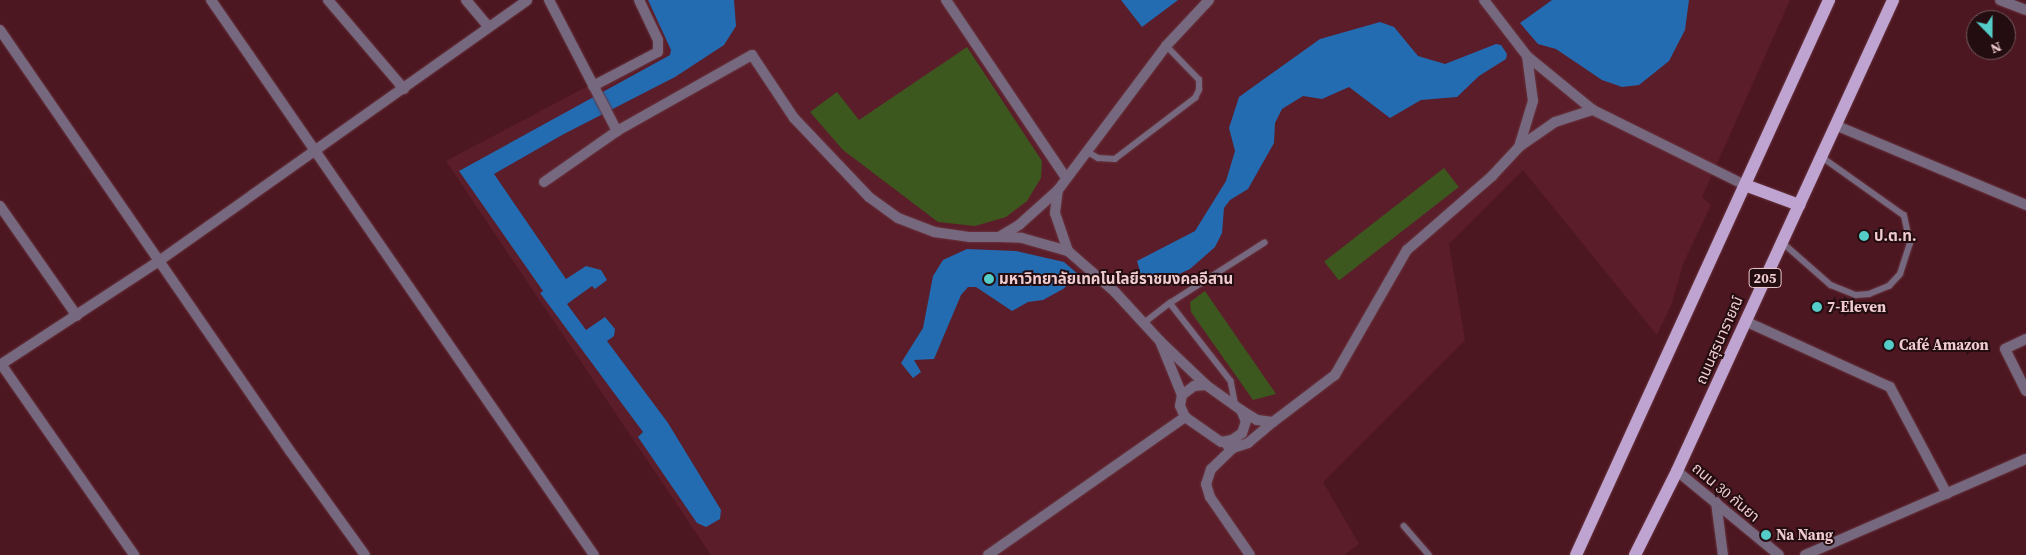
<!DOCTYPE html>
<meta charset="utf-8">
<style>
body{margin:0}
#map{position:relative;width:2026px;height:555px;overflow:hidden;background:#4d1722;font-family:"Source Serif 4","Noto Sans Thai",serif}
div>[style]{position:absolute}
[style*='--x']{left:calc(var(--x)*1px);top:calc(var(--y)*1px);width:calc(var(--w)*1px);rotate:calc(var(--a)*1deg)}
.built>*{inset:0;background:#5c1d2a}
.green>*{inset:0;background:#3c581f;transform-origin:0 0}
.water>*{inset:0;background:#236cb2}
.roads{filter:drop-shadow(0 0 1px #67343e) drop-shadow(0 0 1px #67343e)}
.service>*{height:5.5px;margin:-2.75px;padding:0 2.75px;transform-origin:2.75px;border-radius:2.75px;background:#76697f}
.minor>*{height:10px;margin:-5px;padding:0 5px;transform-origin:5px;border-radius:5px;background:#76697f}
.primary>*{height:12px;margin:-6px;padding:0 6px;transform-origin:6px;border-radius:6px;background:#bfa4d1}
.dots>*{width:14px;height:14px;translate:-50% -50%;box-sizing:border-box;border:2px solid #240d10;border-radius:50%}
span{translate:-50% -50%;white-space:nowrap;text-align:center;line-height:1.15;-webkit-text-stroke:4px #240d10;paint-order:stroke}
.shield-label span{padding:1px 4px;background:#240d10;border:1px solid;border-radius:4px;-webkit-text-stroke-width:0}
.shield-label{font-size:14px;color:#efcbcf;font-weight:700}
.poi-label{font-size:15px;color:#efcbcf;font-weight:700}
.left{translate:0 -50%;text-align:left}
.street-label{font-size:15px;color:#efcbcf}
.north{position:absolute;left:1966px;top:10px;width:50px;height:50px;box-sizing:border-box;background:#240d10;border:1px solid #75595c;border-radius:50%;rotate:158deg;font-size:14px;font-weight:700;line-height:20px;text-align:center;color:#efcbcf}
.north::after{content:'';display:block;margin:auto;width:18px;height:22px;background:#54cdc8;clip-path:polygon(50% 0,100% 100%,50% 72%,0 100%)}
</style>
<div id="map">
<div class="built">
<i style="clip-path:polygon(636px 0,1790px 0,1702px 197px,1711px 205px,1683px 264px,1672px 303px,1657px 335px,1523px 170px,1449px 244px,1465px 340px,1323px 482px,1359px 544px,1344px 555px,711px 555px,446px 161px,658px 49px)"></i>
</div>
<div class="green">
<i style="clip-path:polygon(967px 47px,1042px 161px,1041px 178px,1027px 201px,1006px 217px,975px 226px,938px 222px,843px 150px,810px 112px,837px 92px,859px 120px)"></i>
<i style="left:1444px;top:168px;width:24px;height:152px;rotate:52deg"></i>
<i style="clip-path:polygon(1205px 291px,1276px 394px,1253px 400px,1191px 312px,1190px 302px)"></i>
</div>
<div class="water">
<i style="clip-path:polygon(648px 0,734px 0,736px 26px,724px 45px,675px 77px,562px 135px,494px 174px,566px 279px,586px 266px,601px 270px,607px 280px,595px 289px,592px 286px,567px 304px,586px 330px,605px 317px,615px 329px,614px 336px,607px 341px,668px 423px,721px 510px,720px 519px,706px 527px,697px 523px,638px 437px,643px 432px,540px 293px,543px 291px,459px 171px,670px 55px,671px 50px)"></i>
<i style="clip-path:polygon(1121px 0,1178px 0,1142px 27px)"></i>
<i style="clip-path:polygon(1552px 0,1689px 0,1685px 30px,1669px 61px,1639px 85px,1622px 87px,1602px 80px,1556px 49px,1538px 44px,1520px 23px)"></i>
<i style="clip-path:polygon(1380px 22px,1394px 27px,1418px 56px,1445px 64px,1496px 44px,1501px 45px,1507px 54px,1506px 59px,1479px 76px,1457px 97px,1421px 100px,1390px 118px,1349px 87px,1322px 99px,1303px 96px,1282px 109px,1275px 123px,1274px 143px,1248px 189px,1230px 200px,1224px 208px,1222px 233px,1215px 247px,1190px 269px,1166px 280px,1150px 280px,1141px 275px,1137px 261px,1195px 231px,1226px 181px,1235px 151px,1229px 128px,1239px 97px,1320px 39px)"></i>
<i style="clip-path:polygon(967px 249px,1016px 251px,1064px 262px,1079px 275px,1063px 289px,1043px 300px,1028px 302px,1012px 311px,976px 287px,968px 287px,961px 295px,934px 359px,914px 360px,921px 372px,913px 378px,901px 363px,923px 328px,933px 276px,943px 260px)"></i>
</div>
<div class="roads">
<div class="service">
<i style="--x:1086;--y:151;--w:14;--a:30"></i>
<i style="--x:1098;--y:158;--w:17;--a:3"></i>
<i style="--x:1115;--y:159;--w:101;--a:-37.3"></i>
<i style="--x:1195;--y:98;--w:9;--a:-63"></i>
<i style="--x:1199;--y:90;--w:10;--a:-90"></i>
<i style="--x:1199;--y:80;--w:47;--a:-134.1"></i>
<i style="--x:1782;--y:242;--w:65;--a:41.3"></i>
<i style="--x:1831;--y:285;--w:27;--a:22"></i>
<i style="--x:1856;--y:295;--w:13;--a:-4"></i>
<i style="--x:1869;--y:294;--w:22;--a:-22"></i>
<i style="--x:1889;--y:286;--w:16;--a:-47"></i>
<i style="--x:1900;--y:274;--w:32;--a:-72"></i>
<i style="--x:1910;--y:244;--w:29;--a:-102"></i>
<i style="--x:1904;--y:216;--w:102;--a:-144.6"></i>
<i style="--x:1170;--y:303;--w:112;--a:-32.6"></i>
<i style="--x:1144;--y:323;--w:33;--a:-38"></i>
<i style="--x:1170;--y:303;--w:99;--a:52"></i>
<i style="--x:1231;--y:381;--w:26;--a:79"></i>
<i style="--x:1404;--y:526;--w:38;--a:49"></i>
</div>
<div class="minor">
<i style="--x:211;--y:0;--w:674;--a:55.39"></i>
<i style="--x:328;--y:0;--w:117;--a:49.5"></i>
<i style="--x:466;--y:0;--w:35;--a:50"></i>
<i style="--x:549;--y:0;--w:148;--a:62.6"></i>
<i style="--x:946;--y:0;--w:215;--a:56"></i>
<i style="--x:1484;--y:0;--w:71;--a:52.5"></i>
<i style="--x:1527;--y:56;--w:85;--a:39.3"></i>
<i style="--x:1593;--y:110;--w:169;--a:26.3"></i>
<i style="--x:2000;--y:0;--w:28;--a:21"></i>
<i style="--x:0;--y:30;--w:511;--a:55.44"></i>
<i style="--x:290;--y:451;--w:128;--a:54.2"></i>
<i style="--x:593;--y:86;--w:73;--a:-27.6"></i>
<i style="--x:658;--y:52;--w:12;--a:-90"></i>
<i style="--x:658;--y:40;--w:44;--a:-115.4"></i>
<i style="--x:1835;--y:125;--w:207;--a:22.7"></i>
<i style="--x:1519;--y:147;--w:48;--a:-73.1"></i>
<i style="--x:1533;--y:101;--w:45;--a:-97.6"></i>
<i style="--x:544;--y:182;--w:89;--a:-34.9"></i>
<i style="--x:617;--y:131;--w:155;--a:-29.4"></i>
<i style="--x:752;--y:55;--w:76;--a:56.3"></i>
<i style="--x:794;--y:118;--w:109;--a:46.5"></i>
<i style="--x:869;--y:197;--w:36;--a:36"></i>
<i style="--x:898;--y:218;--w:39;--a:21"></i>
<i style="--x:934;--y:232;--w:35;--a:8"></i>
<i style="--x:969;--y:237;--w:30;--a:0"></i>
<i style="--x:1058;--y:190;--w:180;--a:-53.1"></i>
<i style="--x:1166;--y:46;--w:63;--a:-46.9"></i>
<i style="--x:0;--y:206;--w:134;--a:55"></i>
<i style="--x:1068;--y:251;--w:40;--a:-108.9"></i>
<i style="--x:1055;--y:213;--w:23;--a:-83"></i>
<i style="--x:1058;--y:190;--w:52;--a:138.1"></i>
<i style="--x:1019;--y:225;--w:23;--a:149"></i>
<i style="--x:999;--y:237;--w:23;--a:2"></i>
<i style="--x:1022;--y:238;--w:48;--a:15.8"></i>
<i style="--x:1068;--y:251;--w:62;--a:41.1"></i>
<i style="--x:1115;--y:292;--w:67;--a:47.4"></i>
<i style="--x:1745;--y:321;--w:159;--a:24.5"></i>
<i style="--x:1890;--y:387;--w:121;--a:62"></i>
<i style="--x:2026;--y:339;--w:23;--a:155"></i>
<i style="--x:2005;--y:349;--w:47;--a:63.4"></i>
<i style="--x:1;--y:364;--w:233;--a:55.1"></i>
<i style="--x:0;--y:365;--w:190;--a:-33.2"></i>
<i style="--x:159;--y:261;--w:451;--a:-35.3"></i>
<i style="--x:1206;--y:385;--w:43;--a:35.5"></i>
<i style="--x:1241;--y:410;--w:12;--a:66"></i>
<i style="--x:1246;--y:421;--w:13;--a:108"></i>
<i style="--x:1242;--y:433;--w:12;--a:145"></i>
<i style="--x:1232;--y:440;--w:11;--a:170"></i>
<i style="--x:1221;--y:442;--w:44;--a:-145.2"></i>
<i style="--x:1185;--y:417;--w:12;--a:-114"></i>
<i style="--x:1180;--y:406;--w:11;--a:-80"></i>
<i style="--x:1182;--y:395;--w:15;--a:-37"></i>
<i style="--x:1194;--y:386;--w:12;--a:-5"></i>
<i style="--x:1182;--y:395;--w:58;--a:-112.2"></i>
<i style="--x:1160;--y:341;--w:64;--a:43.7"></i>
<i style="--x:1273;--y:422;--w:78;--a:-37.2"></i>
<i style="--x:1335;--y:375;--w:144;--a:-60.1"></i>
<i style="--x:1407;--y:250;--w:113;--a:-41"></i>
<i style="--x:1492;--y:176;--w:40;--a:-47"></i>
<i style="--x:1519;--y:147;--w:44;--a:-34.8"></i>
<i style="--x:1555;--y:122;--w:40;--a:-18"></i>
<i style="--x:1227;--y:445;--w:7;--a:27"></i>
<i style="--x:1233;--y:448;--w:16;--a:-18"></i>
<i style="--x:1248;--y:443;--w:33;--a:-40"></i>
<i style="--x:1273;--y:422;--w:16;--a:-173"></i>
<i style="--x:1257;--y:420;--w:19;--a:-148"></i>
<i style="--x:1233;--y:448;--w:30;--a:136"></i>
<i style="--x:1211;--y:469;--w:16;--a:108"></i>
<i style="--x:1206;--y:484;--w:14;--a:73"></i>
<i style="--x:1210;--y:497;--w:70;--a:55.4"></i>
<i style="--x:1677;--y:471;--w:132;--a:39.5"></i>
<i style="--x:1716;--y:502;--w:53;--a:82.5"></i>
<i style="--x:988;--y:555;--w:241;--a:-35"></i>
<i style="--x:1805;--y:555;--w:241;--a:-23.5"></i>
</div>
<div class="primary">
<i style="--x:1745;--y:185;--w:58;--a:20.3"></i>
<i style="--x:1576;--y:555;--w:610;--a:-65.49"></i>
<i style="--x:1635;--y:555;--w:94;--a:-63.4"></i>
<i style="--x:1677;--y:471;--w:518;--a:-65.36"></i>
</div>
</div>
<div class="dots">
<i style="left:1864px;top:236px;background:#54cdc8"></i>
<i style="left:989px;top:279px;background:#54cdc8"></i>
<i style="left:1817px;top:307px;background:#54cdc8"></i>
<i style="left:1889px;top:345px;background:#54cdc8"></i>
<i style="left:1766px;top:535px;background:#54cdc8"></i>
</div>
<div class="shield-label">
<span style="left:1765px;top:278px">205</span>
</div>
<div class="poi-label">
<span class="left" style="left:1874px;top:236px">ป.ต.ท.</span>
<span class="left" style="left:999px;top:279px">มหาวิทยาลัยเทคโนโลยีราชมงคลอีสาน</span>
<span class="left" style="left:1827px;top:307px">7-Eleven</span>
<span class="left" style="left:1899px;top:345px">Café Amazon</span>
<span class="left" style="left:1776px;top:535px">Na Nang</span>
</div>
<div class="street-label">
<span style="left:1719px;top:340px;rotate:-66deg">ถนนสุรนารายณ์</span>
<span style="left:1726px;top:492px;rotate:40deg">ถนน 30 กันยา</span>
</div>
<div class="north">N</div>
</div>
